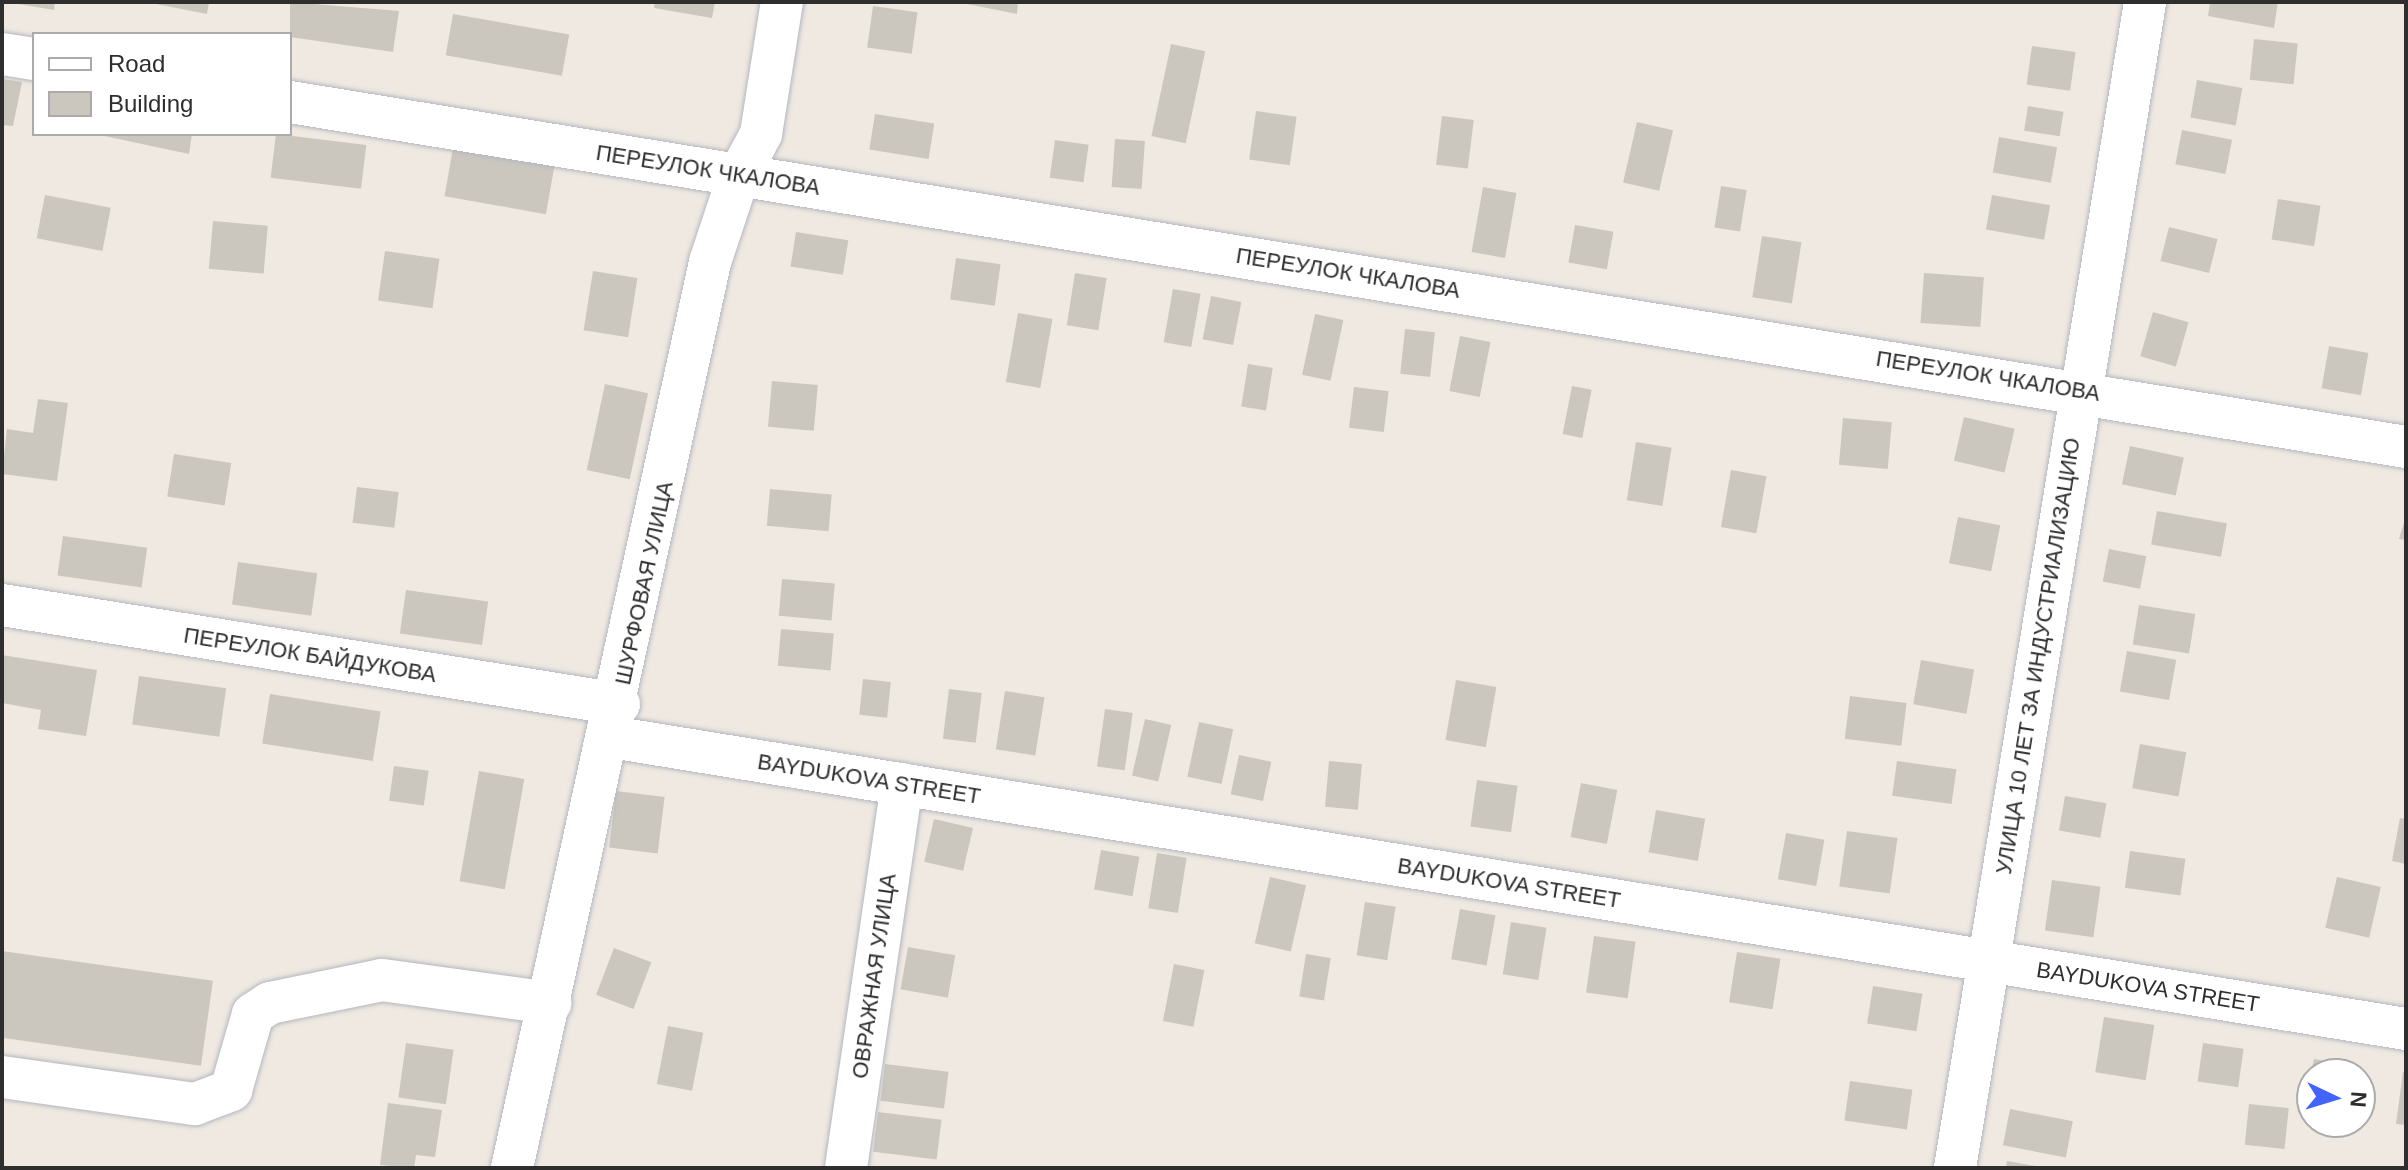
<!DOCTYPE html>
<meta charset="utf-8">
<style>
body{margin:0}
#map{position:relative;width:2408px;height:1170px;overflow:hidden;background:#efe9e1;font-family:Arial,sans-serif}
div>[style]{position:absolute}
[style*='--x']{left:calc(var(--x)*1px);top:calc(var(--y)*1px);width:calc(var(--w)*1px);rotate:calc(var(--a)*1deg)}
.building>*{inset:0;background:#cbc7bf;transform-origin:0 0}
.roads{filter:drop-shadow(0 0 2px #b4b7c1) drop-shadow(0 0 2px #b4b7c1)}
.minor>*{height:42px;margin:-21px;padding:0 21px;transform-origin:21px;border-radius:21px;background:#fff}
span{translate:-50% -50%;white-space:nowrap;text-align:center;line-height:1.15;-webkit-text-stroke:8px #fff;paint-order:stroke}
.street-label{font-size:22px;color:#2e2e2e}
.frame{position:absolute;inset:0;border:4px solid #2e2e2e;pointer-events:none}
.legend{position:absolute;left:32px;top:32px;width:260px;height:104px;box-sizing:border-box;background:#fff;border:2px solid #ababab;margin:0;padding:10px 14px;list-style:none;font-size:24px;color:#2e2e2e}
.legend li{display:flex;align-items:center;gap:16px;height:40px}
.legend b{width:40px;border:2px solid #ababab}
.north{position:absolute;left:2296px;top:1058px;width:80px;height:80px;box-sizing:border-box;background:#fff;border:2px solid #ababab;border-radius:50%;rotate:94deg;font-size:22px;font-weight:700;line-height:32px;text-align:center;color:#2e2e2e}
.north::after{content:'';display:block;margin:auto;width:28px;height:36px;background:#4264fb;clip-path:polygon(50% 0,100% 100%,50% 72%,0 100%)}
</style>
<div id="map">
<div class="building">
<i style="clip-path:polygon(7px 2px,55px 2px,54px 10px)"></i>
<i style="clip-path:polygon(146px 2px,209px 2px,207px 14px)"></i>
<i style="clip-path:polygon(290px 2px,399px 11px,393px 52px,290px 37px)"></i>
<i style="clip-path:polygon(655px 2px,715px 2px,712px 18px,654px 8px)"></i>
<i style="clip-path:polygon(957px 2px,1018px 2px,1017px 14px)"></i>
<i style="clip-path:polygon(2210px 2px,2278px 2px,2274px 28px,2208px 16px)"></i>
<i style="left:873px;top:6px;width:45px;height:42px;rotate:8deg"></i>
<i style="left:453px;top:14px;width:118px;height:42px;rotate:10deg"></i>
<i style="left:2254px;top:39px;width:44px;height:41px;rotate:6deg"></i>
<i style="left:1171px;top:44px;width:35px;height:94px;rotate:12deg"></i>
<i style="left:2032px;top:46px;width:44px;height:39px;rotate:8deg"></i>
<i style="clip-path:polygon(2px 79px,22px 82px,13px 126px,2px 125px)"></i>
<i style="left:2197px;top:80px;width:46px;height:38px;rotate:10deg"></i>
<i style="left:2028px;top:106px;width:36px;height:25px;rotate:9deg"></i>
<i style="left:1256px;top:111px;width:41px;height:49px;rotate:8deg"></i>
<i style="left:875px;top:114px;width:60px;height:36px;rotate:9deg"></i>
<i style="left:1442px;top:116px;width:32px;height:49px;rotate:7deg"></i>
<i style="left:1637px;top:122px;width:37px;height:62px;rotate:13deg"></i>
<i style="left:2182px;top:130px;width:51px;height:35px;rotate:11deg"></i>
<i style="clip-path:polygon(95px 134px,192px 134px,189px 154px)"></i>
<i style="left:276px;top:134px;width:91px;height:44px;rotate:7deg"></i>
<i style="left:1999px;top:137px;width:59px;height:36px;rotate:10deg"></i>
<i style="left:1115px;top:139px;width:30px;height:48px;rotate:4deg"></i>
<i style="left:1055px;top:140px;width:34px;height:38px;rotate:8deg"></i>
<i style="left:453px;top:148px;width:103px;height:49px;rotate:10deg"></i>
<i style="left:1721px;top:186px;width:26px;height:42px;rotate:9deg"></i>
<i style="left:1483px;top:187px;width:34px;height:66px;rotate:10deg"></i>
<i style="left:45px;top:195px;width:67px;height:44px;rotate:11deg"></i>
<i style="left:1992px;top:195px;width:59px;height:35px;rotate:10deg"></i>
<i style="left:2278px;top:199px;width:43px;height:41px;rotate:9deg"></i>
<i style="left:213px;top:221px;width:55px;height:48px;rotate:5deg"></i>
<i style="left:1575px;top:225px;width:39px;height:38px;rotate:10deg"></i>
<i style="left:2169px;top:227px;width:50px;height:35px;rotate:14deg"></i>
<i style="left:796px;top:232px;width:53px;height:35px;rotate:9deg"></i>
<i style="left:1762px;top:236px;width:40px;height:62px;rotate:9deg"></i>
<i style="left:385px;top:251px;width:55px;height:50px;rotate:8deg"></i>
<i style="left:956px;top:258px;width:45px;height:42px;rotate:8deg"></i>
<i style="left:593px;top:271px;width:45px;height:60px;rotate:9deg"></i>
<i style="left:1075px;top:273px;width:32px;height:53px;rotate:9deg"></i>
<i style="left:1924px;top:273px;width:60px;height:50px;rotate:4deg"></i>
<i style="left:1173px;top:289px;width:28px;height:54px;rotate:10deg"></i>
<i style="left:1211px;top:296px;width:31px;height:44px;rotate:11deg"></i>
<i style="left:2153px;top:312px;width:37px;height:46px;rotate:16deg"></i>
<i style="left:1018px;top:313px;width:35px;height:70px;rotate:10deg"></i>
<i style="left:1315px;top:314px;width:29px;height:62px;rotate:12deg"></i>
<i style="left:1405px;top:329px;width:30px;height:45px;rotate:6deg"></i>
<i style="left:1460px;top:336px;width:31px;height:56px;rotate:11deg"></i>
<i style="left:2329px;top:346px;width:40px;height:43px;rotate:10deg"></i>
<i style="left:1248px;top:364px;width:25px;height:43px;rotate:9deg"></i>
<i style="left:772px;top:381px;width:46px;height:46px;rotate:5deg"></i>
<i style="left:605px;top:384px;width:44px;height:88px;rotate:12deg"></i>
<i style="left:1572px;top:386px;width:20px;height:49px;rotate:11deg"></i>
<i style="left:1354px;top:387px;width:35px;height:41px;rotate:7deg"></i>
<i style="clip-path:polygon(38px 399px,68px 403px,57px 481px,2px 474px,7px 429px,33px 433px)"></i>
<i style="left:1964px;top:417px;width:52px;height:45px;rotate:13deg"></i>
<i style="left:1843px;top:418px;width:49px;height:47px;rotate:5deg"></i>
<i style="left:1636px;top:442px;width:36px;height:59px;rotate:9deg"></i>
<i style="left:2130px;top:446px;width:55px;height:39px;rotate:12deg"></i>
<i style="left:174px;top:454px;width:58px;height:43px;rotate:9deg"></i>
<i style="left:1731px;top:470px;width:36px;height:58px;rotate:10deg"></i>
<i style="left:357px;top:487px;width:42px;height:36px;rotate:7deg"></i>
<i style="left:770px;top:489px;width:62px;height:37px;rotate:5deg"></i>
<i style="left:2157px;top:511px;width:71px;height:34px;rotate:10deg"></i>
<i style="clip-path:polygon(2406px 516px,2406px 540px,2399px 539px)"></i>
<i style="left:1958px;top:517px;width:43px;height:47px;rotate:11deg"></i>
<i style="left:63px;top:536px;width:85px;height:40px;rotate:8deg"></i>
<i style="left:2109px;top:549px;width:38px;height:33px;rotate:11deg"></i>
<i style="left:238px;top:562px;width:80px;height:43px;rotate:8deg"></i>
<i style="left:782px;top:579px;width:53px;height:37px;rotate:5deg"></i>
<i style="left:406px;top:590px;width:83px;height:44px;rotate:8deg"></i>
<i style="left:2139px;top:605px;width:57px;height:40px;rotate:9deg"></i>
<i style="left:781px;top:629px;width:53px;height:37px;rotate:5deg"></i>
<i style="left:2127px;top:651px;width:50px;height:41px;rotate:10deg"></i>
<i style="clip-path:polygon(2px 655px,97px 670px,86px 736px,38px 729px,41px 710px,2px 703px)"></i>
<i style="left:1921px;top:660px;width:54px;height:45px;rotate:10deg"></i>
<i style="left:139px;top:676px;width:88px;height:49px;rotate:8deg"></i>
<i style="left:863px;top:679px;width:28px;height:36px;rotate:6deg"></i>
<i style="left:1456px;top:680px;width:41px;height:61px;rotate:10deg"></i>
<i style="left:949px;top:689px;width:33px;height:50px;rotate:7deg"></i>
<i style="left:1005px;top:691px;width:40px;height:59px;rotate:9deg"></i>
<i style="left:270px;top:694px;width:112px;height:50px;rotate:9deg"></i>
<i style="left:1850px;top:696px;width:57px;height:43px;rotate:7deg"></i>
<i style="left:1105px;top:709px;width:28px;height:58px;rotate:8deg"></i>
<i style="left:1145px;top:719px;width:27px;height:58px;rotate:13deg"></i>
<i style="left:1199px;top:722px;width:35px;height:56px;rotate:12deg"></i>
<i style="left:2140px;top:744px;width:47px;height:45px;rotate:10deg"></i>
<i style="left:1239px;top:755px;width:33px;height:40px;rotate:12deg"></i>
<i style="left:1329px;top:761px;width:33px;height:46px;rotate:5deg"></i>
<i style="left:1897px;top:761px;width:60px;height:35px;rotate:8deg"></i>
<i style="left:394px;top:766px;width:35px;height:35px;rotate:8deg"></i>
<i style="left:479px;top:771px;width:46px;height:112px;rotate:10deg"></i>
<i style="left:1477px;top:780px;width:41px;height:47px;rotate:8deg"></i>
<i style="left:1581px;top:783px;width:37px;height:55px;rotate:11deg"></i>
<i style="left:616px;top:791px;width:49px;height:57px;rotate:7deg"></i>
<i style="left:2065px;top:796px;width:42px;height:35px;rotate:10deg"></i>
<i style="left:1656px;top:810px;width:50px;height:43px;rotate:10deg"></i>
<i style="clip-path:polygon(2400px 818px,2406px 819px,2406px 864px,2392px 861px)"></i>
<i style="left:934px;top:819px;width:40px;height:44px;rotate:13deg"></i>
<i style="left:1847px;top:831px;width:51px;height:56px;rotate:8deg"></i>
<i style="left:1786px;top:833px;width:39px;height:47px;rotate:10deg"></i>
<i style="left:1101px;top:850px;width:39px;height:40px;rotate:10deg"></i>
<i style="left:2130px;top:851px;width:56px;height:37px;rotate:8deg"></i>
<i style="left:1157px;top:853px;width:30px;height:56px;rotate:9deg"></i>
<i style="left:1270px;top:877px;width:37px;height:68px;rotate:13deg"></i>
<i style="left:2337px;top:877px;width:45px;height:52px;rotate:13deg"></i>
<i style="left:2052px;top:880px;width:49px;height:51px;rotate:8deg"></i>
<i style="left:1365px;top:902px;width:31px;height:54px;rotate:9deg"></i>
<i style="left:1460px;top:909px;width:36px;height:51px;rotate:10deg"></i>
<i style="left:1511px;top:922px;width:36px;height:53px;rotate:9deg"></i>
<i style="left:1594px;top:936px;width:42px;height:57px;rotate:8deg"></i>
<i style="left:908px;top:947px;width:48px;height:43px;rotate:10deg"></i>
<i style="left:614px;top:948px;width:40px;height:50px;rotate:21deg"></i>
<i style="left:2px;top:951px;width:213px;height:86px;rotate:8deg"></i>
<i style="left:1737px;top:952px;width:44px;height:51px;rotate:9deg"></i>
<i style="left:1306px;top:954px;width:25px;height:43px;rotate:9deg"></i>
<i style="left:1174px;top:964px;width:31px;height:58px;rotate:11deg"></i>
<i style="left:1873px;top:986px;width:50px;height:38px;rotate:9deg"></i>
<i style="left:2104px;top:1017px;width:51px;height:56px;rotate:9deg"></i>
<i style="left:668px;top:1026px;width:36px;height:59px;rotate:11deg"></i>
<i style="left:406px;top:1043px;width:48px;height:55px;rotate:8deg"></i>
<i style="left:2203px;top:1043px;width:41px;height:39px;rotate:8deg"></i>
<i style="clip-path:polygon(2314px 1059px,2359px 1067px,2357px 1074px,2311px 1074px)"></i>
<i style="left:885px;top:1064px;width:64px;height:37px;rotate:7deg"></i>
<i style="clip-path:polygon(2403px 1072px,2406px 1073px,2406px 1125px,2396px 1124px)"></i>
<i style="clip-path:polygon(2312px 1077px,2312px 1106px,2305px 1105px)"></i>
<i style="left:1850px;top:1081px;width:63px;height:40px;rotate:8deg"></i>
<i style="clip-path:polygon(388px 1103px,442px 1110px,435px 1157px,416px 1155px,414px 1168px,380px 1165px)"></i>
<i style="left:2249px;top:1104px;width:40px;height:41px;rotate:6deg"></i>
<i style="left:2010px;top:1109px;width:64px;height:37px;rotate:11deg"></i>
<i style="left:878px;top:1112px;width:64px;height:40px;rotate:7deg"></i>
<i style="clip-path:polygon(2007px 1161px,2036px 1166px,2036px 1168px,2006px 1168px)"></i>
</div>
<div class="roads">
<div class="minor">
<i style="--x:2;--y:54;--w:32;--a:9"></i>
<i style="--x:290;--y:102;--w:2144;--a:9.26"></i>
<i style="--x:2;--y:605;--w:625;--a:9.12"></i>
<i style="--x:611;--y:737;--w:1819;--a:9.24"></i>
<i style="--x:2;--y:1077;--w:195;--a:8"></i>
<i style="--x:195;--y:1104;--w:39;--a:-21"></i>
<i style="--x:231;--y:1090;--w:79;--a:-73.9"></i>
<i style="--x:253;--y:1014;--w:20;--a:-33"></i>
<i style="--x:270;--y:1003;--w:114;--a:-11.6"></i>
<i style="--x:382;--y:980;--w:170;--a:7.8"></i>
<i style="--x:512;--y:1168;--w:927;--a:-77.67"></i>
<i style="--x:710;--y:262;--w:92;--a:-71.6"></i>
<i style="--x:739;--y:175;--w:47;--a:-61.8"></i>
<i style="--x:761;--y:134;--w:134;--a:-81"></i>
<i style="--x:846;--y:1168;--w:388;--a:-81.7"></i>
<i style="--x:1955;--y:1168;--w:1181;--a:-80.74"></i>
</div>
</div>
<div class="street-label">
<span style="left:708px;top:170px;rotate:9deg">ПЕРЕУЛОК ЧКАЛОВА</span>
<span style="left:1348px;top:273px;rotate:9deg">ПЕРЕУЛОК ЧКАЛОВА</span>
<span style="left:1988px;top:376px;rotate:9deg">ПЕРЕУЛОК ЧКАЛОВА</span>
<span style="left:644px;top:583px;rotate:-78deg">ШУРФОВАЯ УЛИЦА</span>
<span style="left:310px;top:655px;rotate:9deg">ПЕРЕУЛОК БАЙДУКОВА</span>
<span style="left:2038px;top:656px;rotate:-81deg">УЛИЦА 10 ЛЕТ ЗА ИНДУСТРИАЛИЗАЦИЮ</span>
<span style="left:869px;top:779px;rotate:9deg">BAYDUKOVA STREET</span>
<span style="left:1509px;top:883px;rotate:9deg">BAYDUKOVA STREET</span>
<span style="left:874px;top:976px;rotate:-82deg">ОВРАЖНАЯ УЛИЦА</span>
<span style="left:2148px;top:987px;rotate:9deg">BAYDUKOVA STREET</span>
</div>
<div class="frame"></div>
<ul class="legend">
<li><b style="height:10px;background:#fff"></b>Road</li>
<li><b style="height:22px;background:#cbc7bf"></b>Building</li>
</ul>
<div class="north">N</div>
</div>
